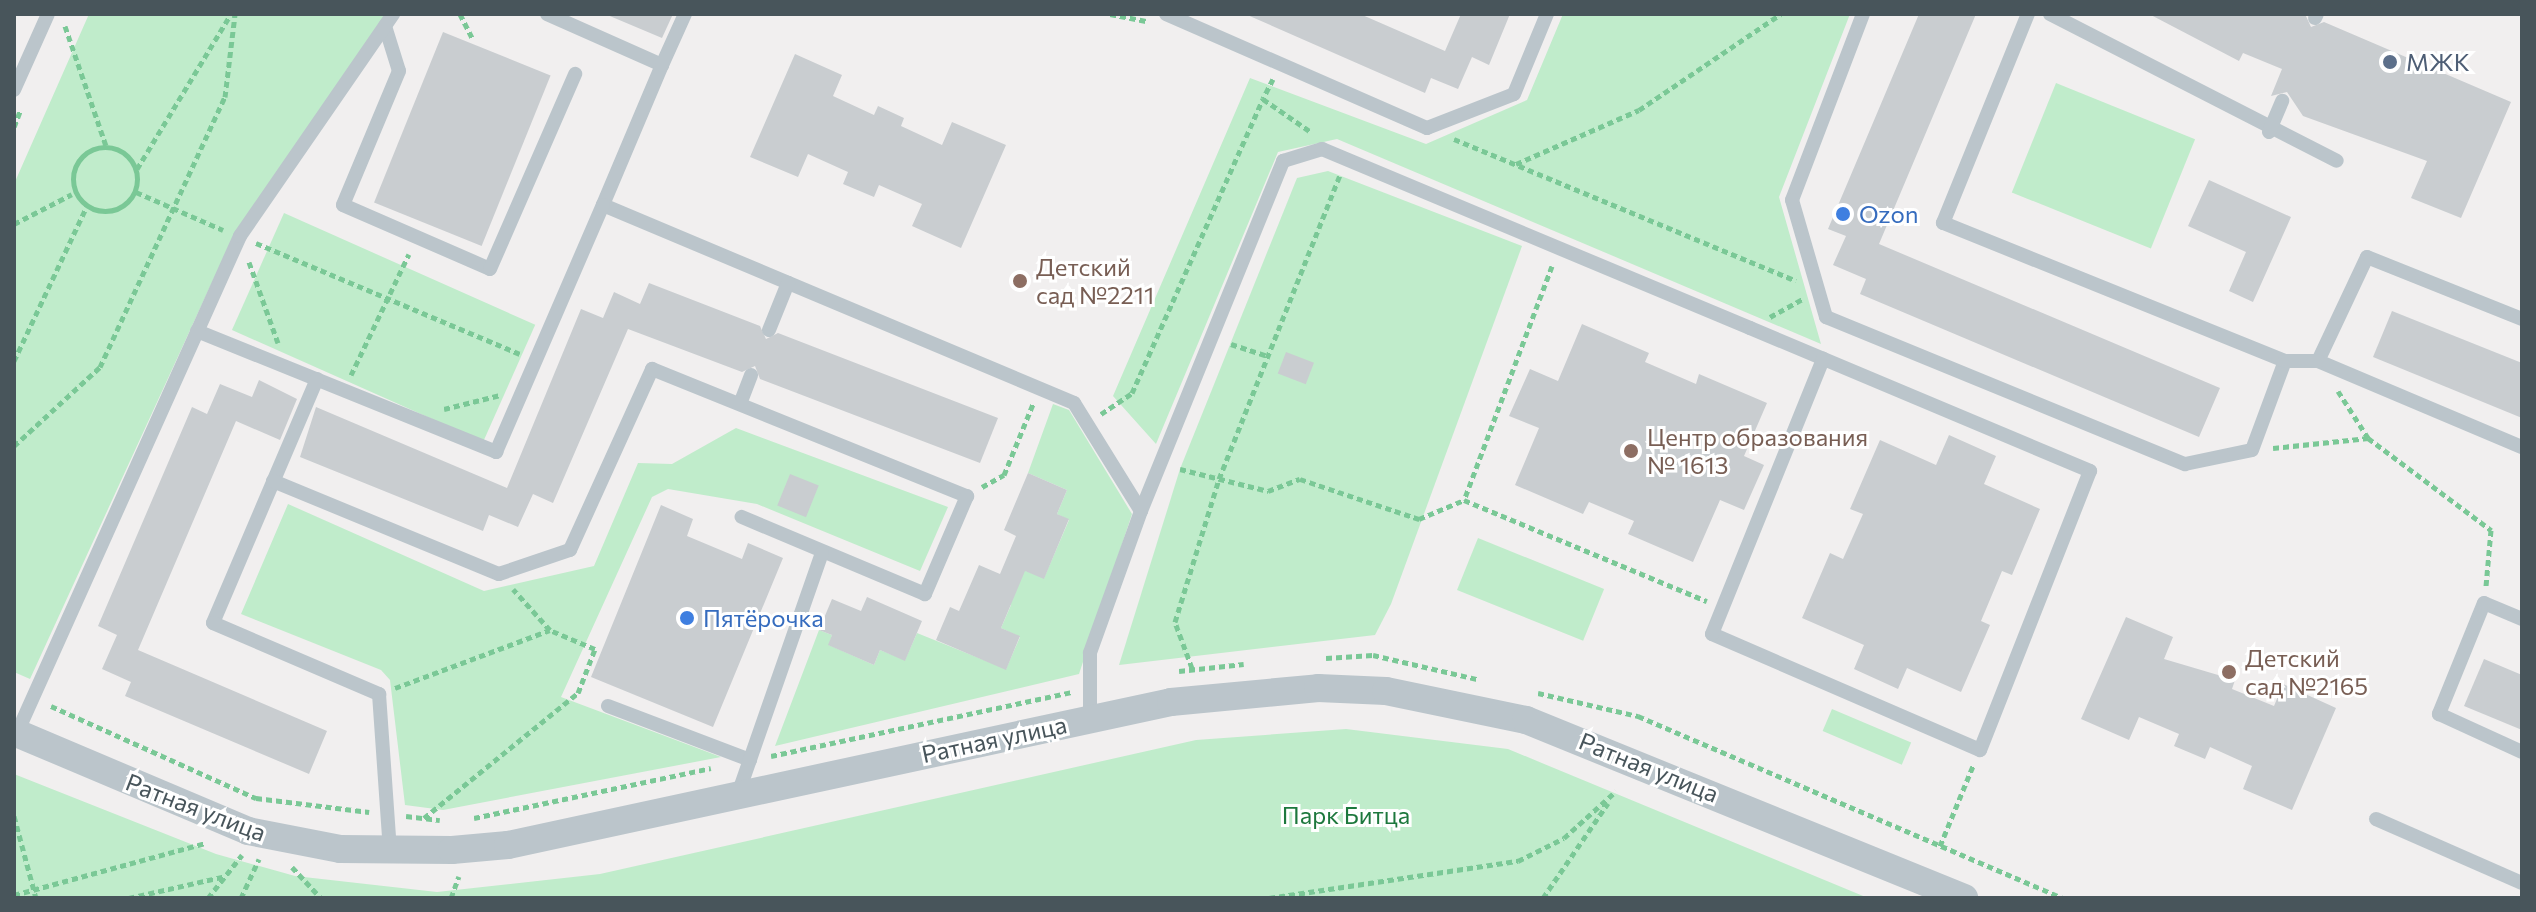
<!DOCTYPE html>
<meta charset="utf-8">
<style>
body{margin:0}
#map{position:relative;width:2536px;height:912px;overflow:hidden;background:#f1efef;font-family:Commissioner,sans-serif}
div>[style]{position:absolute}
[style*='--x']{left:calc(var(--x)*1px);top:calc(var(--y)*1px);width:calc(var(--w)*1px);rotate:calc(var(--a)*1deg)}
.green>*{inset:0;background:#c0eccb;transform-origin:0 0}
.building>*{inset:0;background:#c9cdd0;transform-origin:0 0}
.path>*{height:5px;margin-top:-2.5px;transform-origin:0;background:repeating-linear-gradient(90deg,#7ac896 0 6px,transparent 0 10px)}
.path>.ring{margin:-2.5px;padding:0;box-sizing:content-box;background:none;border:5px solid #7ac896;border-radius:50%}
.lane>*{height:14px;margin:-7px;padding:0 7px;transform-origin:7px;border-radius:7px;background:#bbc5cb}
.street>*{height:28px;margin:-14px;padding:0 14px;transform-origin:14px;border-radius:14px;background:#bbc5cb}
.dots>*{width:22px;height:22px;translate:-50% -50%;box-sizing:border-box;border:4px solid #fff;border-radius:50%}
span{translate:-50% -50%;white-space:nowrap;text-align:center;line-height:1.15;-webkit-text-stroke:6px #fff;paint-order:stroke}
.service-label{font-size:24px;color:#4e5e75}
.left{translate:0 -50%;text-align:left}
.shop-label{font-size:24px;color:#366cbe}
.education-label{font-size:24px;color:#785e54}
.street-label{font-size:24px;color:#48555b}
.park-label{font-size:24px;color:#1d783d}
.frame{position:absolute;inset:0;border:16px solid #48555b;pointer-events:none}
</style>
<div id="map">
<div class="green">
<i style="clip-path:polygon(89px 14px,388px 14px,214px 278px,30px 679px,14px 672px,14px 184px)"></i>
<i style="clip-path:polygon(1563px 14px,1850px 14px,1779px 197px,1821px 344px,1337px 139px,1278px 152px,1156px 444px,1113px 396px,1250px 78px,1426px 144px,1527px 100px)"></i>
<i style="left:2056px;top:83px;width:150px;height:118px;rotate:22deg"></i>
<i style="clip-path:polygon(1328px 171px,1522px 246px,1391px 604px,1375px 635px,1119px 665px,1180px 469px,1297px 178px)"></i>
<i style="left:284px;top:213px;width:275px;height:128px;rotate:24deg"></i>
<i style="clip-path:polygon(1053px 404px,1069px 410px,1132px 514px,1079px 674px,775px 746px,819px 630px,832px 635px,829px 645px,874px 665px,880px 650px,905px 660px,917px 633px,1006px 669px,1020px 637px,1001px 628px,1011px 605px,999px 600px,1013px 566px,1044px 578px,1069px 520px,1057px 514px,1067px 490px,1028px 473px)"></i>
<i style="clip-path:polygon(736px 428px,948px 507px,920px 571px,757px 504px,668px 489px,652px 497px,561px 697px,721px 757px,443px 810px,405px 805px,390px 680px,381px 670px,241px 614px,288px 504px,484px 591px,594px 566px,638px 463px,672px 464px)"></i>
<i style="left:1478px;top:538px;width:136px;height:56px;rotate:22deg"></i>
<i style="left:1832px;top:709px;width:86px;height:24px;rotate:23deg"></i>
<i style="clip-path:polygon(1346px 729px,1508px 749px,1868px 898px,14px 898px,14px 774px,216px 854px,295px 876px,437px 892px,600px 874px,1196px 740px)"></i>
</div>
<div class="building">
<i style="clip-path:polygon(605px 14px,673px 14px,662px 38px)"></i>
<i style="clip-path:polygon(1245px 14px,1360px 14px,1445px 51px,1461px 14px,1510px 14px,1489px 65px,1472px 57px,1458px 89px,1431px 78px,1425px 93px)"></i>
<i style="clip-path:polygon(1919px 14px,1976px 14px,1879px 244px,2220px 388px,2199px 437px,1860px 294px,1866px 279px,1833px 265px,1846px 236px,1828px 229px)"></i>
<i style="clip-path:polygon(2149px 14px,2305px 14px,2311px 27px,2324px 22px,2511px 102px,2461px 218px,2411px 198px,2427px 161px,2303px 116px,2287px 92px,2271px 96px,2282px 69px,2243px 53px,2239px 61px)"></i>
<i style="left:443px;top:32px;width:116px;height:184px;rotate:22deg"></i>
<i style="clip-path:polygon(795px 54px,842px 75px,833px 96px,874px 115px,878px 106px,904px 118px,901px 126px,942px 145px,952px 122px,1006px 145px,961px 248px,912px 226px,922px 204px,879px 185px,874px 197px,843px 184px,848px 172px,808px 154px,798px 177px,750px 157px)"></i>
<i style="clip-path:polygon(2209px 180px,2291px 217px,2253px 302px,2229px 291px,2246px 252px,2188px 226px)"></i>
<i style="clip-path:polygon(649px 283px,760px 326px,766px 339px,778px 333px,998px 418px,980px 463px,760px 379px,755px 366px,742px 372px,628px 329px,553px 503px,533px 494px,518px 527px,489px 515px,483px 531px,300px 457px,316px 407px,507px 488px,581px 309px,603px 318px,614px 292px,640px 304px)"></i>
<i style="clip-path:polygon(2392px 311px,2522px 363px,2522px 418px,2373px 357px)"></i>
<i style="clip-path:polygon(1582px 324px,1649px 353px,1645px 362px,1696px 384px,1699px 374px,1767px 403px,1744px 456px,1764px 465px,1744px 510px,1720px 500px,1693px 562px,1628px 534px,1634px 521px,1589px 502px,1583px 514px,1515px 485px,1539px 428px,1509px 416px,1530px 369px,1558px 381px)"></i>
<i style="left:1286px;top:352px;width:30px;height:23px;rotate:21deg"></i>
<i style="clip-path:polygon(259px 380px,297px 399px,280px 440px,236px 421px,138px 650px,327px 731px,309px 774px,125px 696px,131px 682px,102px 669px,117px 635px,98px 626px,192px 407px,207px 414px,220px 384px,252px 397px)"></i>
<i style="clip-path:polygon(1949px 435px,1996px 456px,1984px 484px,2040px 509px,2012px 575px,2002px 571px,1981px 621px,1990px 625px,1961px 692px,1907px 668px,1898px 689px,1854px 669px,1864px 645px,1802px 618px,1830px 553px,1843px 559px,1863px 514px,1850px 509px,1880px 440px,1936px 465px)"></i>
<i style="clip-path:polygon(1028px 473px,1067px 490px,1057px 514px,1069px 519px,1044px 579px,1025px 571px,1001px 628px,1020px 636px,1006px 670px,936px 640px,950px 607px,959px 611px,979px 565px,1000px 574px,1016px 536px,1004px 530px)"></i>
<i style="left:790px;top:474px;width:31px;height:34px;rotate:22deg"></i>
<i style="clip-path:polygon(661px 505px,693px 519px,687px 536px,742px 559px,748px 543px,783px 558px,713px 727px,591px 677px)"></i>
<i style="clip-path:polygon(867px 597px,922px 621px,905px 661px,880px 650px,874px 665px,828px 645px,832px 635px,819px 630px,832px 599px,861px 611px)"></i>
<i style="clip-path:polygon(2126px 617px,2173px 637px,2164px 659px,2235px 680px,2232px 689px,2274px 706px,2283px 684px,2336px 708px,2292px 810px,2243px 789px,2252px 766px,2210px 747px,2205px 759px,2174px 746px,2179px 734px,2139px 717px,2129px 740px,2081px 719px)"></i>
<i style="clip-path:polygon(2484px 659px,2522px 675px,2522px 730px,2464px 706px)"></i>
</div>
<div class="path">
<i style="--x:460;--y:14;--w:29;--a:63"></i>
<i style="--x:1110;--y:14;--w:38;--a:11"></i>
<i style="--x:65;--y:26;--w:127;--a:71.1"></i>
<i style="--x:1273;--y:79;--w:22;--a:117"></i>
<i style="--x:1263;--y:99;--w:58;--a:34.5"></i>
<i style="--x:14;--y:127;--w:19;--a:-69"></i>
<i style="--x:1454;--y:139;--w:370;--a:22.5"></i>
<i class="ring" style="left:73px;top:147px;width:59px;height:59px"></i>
<i style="--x:1516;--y:164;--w:134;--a:-23.7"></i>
<i style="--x:1639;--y:110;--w:171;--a:-34.1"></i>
<i style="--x:137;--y:169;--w:181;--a:-58.8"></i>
<i style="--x:136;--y:192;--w:95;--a:23.6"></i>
<i style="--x:14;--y:224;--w:65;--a:-27.3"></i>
<i style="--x:256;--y:243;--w:286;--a:22.8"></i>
<i style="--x:249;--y:262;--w:86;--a:70.3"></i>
<i style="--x:1552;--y:266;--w:250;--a:110.6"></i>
<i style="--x:1464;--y:500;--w:263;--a:22.6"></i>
<i style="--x:1770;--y:317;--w:38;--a:-29"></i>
<i style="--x:1231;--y:344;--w:39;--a:18"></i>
<i style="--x:14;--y:361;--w:171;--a:-64.8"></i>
<i style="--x:351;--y:375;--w:134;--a:-64.4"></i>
<i style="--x:2338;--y:391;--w:56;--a:57.4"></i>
<i style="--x:444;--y:409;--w:58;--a:-14"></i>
<i style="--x:1101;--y:414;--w:37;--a:-34"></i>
<i style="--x:1132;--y:393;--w:322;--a:-66"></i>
<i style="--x:14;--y:446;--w:117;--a:-42.6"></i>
<i style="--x:100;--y:367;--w:298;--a:-65.2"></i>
<i style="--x:225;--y:97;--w:84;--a:-83.1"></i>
<i style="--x:2273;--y:448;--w:96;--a:-6"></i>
<i style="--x:2368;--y:438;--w:154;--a:36.8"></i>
<i style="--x:2491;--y:530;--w:56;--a:95.1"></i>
<i style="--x:1180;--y:469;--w:91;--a:14"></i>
<i style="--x:1268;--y:491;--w:34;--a:-21"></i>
<i style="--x:1300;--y:479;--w:126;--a:18.6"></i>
<i style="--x:1419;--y:519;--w:49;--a:-22.9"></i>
<i style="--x:982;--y:487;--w:25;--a:-29"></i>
<i style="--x:1004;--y:475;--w:77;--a:-67.8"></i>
<i style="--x:1326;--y:658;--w:47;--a:-3.7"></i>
<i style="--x:1373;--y:655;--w:107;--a:13"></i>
<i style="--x:1192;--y:668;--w:49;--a:-110.3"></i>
<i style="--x:1175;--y:622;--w:150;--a:-72.9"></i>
<i style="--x:1219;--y:479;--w:327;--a:-68.3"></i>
<i style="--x:1179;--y:671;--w:65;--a:-6.1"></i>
<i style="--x:395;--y:688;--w:165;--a:-20.5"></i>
<i style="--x:1538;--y:693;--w:103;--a:13"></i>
<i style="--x:1638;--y:716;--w:462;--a:23.2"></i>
<i style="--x:51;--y:706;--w:225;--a:24.2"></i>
<i style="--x:256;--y:798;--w:114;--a:7.1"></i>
<i style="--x:771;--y:756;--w:307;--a:-12"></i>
<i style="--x:14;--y:816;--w:85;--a:75"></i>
<i style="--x:406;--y:816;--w:34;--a:7"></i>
<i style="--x:424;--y:818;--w:198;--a:-39.1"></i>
<i style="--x:578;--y:693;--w:47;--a:-68.9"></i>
<i style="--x:595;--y:649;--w:49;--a:-157.1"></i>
<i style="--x:550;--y:630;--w:55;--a:-132.1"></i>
<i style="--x:474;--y:818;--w:242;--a:-11.9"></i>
<i style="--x:1940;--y:846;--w:87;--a:-67.6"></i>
<i style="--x:292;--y:867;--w:42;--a:46.9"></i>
<i style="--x:14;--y:895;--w:199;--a:-15.2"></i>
<i style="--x:129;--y:898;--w:99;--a:-12.8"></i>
<i style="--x:208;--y:898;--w:55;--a:-51.7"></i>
<i style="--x:241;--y:898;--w:43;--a:-65.2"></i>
<i style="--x:451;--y:898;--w:23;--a:-70"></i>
<i style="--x:1269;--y:898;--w:252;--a:-8.5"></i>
<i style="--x:1518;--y:861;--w:51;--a:-26.6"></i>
<i style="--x:1564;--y:838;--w:70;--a:-42.1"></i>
<i style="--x:1280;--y:898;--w:59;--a:0"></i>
<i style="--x:1543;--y:898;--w:115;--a:-55.6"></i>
</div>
<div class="lane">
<i style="--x:547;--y:14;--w:126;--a:23.9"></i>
<i style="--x:662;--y:65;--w:152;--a:112.9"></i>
<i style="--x:603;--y:205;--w:511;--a:22.8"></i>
<i style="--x:1074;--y:403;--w:127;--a:58.2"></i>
<i style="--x:1141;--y:511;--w:151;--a:109.8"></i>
<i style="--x:1090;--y:653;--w:65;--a:90"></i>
<i style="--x:1166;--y:14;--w:285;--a:23.6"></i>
<i style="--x:1427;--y:128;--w:93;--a:-21.3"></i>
<i style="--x:1514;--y:94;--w:87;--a:-67.6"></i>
<i style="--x:1863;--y:14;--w:199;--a:110.9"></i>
<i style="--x:1792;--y:200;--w:122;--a:73.8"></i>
<i style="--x:1826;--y:317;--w:388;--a:22.3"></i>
<i style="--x:2185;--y:464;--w:68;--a:-11.8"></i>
<i style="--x:2252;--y:450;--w:95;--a:-69.7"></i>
<i style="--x:2285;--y:361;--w:369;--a:-158"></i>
<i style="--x:1943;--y:223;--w:226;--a:-67.9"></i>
<i style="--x:2050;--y:14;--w:322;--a:27.1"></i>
<i style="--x:2315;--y:18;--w:4;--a:-63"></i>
<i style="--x:385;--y:26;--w:47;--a:72.7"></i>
<i style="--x:399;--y:71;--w:145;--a:112.7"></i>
<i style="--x:343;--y:205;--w:160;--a:23.5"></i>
<i style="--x:490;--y:269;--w:213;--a:-66.4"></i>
<i style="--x:662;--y:65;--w:56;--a:-65.7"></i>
<i style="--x:14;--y:90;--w:83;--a:-65.9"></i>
<i style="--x:2269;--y:132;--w:34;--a:-67"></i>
<i style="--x:2522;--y:319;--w:167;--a:-158.2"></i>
<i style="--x:2367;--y:257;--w:115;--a:115.2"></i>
<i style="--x:2318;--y:361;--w:221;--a:22.9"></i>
<i style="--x:769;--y:330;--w:51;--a:-68"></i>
<i style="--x:197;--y:331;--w:323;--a:22"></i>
<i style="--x:496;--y:452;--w:269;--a:-66.6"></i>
<i style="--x:2285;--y:361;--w:33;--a:0"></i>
<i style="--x:317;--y:379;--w:265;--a:113.1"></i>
<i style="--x:213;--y:623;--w:181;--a:23.2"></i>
<i style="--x:379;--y:694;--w:158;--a:86"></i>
<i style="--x:740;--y:404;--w:31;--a:-69"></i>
<i style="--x:273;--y:481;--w:244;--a:22.4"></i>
<i style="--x:499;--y:574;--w:75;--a:-18.7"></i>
<i style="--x:570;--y:550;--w:199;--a:-65.6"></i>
<i style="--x:652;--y:369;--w:340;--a:22"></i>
<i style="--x:967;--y:496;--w:107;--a:113.2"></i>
<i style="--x:925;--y:594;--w:199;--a:-157.2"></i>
<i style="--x:1141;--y:511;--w:378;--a:-67.9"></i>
<i style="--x:1283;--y:161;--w:41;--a:-17.1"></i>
<i style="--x:1322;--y:149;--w:464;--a:22.7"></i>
<i style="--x:1750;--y:328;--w:369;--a:22.8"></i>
<i style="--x:2090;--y:471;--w:300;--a:111.5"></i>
<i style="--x:1980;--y:750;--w:292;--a:-156.6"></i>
<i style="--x:1712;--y:634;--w:297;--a:-68"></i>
<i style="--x:2522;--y:619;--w:41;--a:-157.2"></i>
<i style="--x:2484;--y:603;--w:120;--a:112.1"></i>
<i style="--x:2439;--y:714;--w:91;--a:24.6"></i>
<i style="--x:608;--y:706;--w:152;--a:20.8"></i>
<i style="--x:17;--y:733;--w:545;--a:-65.83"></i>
<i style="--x:240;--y:236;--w:270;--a:-55.4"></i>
<i style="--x:738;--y:794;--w:255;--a:-70.8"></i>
<i style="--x:2376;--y:819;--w:159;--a:23.7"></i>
</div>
<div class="street">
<i style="--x:14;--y:732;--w:254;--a:22.9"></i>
<i style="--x:248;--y:831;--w:94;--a:11.1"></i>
<i style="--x:340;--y:849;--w:112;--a:0.5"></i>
<i style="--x:452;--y:850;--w:56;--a:-5.1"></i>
<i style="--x:508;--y:845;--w:678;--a:-12.17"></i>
<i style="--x:1171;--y:702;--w:148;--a:-5.4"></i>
<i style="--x:1318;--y:688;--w:68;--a:2.5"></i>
<i style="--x:1386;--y:691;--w:143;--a:11.7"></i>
<i style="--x:1526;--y:720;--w:473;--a:22.1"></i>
</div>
<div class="dots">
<i style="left:2390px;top:62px;background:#5c6f8a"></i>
<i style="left:1843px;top:214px;background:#3f7fe0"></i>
<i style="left:1020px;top:281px;background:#8d6e63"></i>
<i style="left:1631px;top:451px;background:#8d6e63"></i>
<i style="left:687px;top:618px;background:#3f7fe0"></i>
<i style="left:2229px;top:672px;background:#8d6e63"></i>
</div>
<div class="service-label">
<span class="left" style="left:2406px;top:62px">МЖК</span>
</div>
<div class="shop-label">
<span class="left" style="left:1859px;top:214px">Ozon</span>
<span class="left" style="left:703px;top:618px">Пятёрочка</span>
</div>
<div class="education-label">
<span class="left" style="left:1036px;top:281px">Детский<br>сад №2211</span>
<span class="left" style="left:1647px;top:451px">Центр образования<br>№ 1613</span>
<span class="left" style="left:2245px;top:672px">Детский<br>сад №2165</span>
</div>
<div class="street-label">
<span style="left:994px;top:739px;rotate:-12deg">Ратная улица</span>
<span style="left:1649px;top:767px;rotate:22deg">Ратная улица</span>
<span style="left:196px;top:807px;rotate:21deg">Ратная улица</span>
</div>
<div class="park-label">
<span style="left:1346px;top:815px">Парк Битца</span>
</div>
<div class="frame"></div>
</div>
